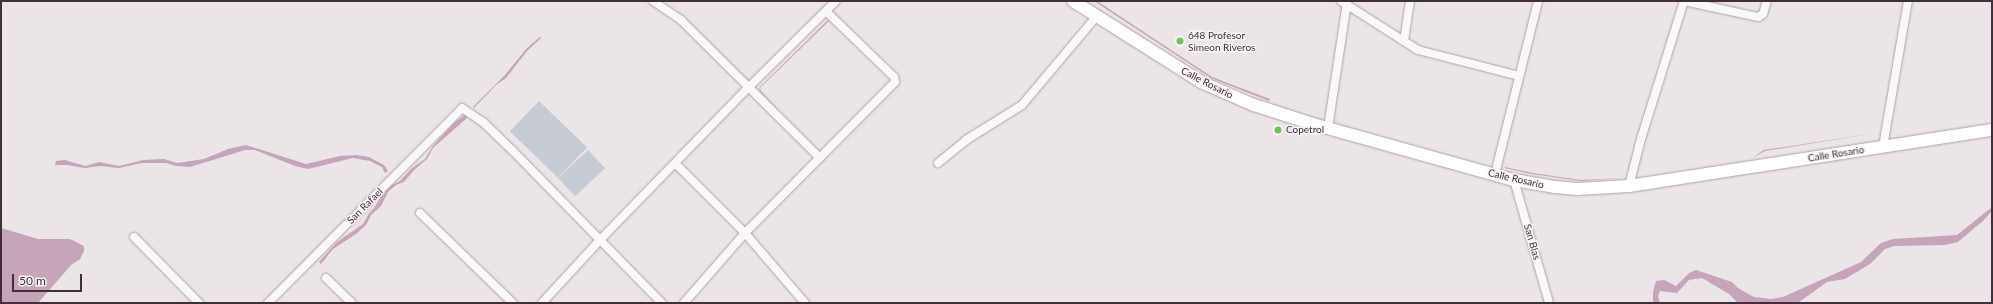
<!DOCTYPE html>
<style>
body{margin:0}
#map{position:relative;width:1993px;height:304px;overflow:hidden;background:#ebe5e8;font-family:Lato,sans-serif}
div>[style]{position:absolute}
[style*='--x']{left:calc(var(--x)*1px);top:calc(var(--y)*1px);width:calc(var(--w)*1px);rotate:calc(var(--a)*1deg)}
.green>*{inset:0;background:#c7ccd4;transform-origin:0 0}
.water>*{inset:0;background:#c6a4ba}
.roads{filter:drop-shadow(0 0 1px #aea3a9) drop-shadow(0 0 1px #aea3a9)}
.minor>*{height:8px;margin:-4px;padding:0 4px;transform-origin:4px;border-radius:4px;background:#faf7f8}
.primary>*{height:12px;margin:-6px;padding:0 6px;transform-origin:6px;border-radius:6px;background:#fff}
.dots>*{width:11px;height:11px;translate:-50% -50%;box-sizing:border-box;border:2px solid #f8f5f7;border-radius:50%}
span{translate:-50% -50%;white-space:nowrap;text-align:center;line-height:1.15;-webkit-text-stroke:3px #f8f5f7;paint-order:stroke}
.poi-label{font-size:10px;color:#422e38}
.left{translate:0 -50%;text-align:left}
.street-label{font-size:10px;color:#422e38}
.frame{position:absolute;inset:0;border:2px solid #422e38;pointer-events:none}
.scale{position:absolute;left:12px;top:274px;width:70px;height:18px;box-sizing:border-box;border:2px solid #422e38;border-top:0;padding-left:5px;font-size:12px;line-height:14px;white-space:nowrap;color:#422e38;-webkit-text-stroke:3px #f8f5f7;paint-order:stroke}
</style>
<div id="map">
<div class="green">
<i style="left:539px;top:101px;width:67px;height:42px;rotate:44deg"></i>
<i style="left:588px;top:150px;width:25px;height:41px;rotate:47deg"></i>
</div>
<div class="water">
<i style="clip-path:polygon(1094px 1px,1097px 1px,1212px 77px,1270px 99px,1269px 101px,1211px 78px)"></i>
<i style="clip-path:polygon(828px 20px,829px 21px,760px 88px,761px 91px,782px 114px,760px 91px,759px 88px)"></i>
<i style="clip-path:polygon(540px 37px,541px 38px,527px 51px,506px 78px,496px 85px,474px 108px,473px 107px,505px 75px,527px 48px)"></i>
<i style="clip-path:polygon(465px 115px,467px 118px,433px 148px,427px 159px,414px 170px,404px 182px,396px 185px,388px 192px,381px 206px,371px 215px,366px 225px,356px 234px,333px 249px,321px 264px,319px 262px,337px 242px,363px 224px,369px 213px,374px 208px,385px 191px,390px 186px,400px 181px,412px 168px,425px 159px,433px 146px,454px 123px)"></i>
<i style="clip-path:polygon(1876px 133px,1765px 151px,1752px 158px,1764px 150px)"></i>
<i style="clip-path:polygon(246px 145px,306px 164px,340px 156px,356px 155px,369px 157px,384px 165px,388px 171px,385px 173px,382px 167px,370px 161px,353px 158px,308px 169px,295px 166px,255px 150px,245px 150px,190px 167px,176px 166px,166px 163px,142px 163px,119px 168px,100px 166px,85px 168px,67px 165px,55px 165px,56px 161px,65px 160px,85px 166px,99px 162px,119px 166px,143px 160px,164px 159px,177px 163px,204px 159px,228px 149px)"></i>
<i style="clip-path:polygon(1505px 167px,1533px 173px,1580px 180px,1622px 178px,1580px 181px,1532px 174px,1505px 168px)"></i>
<i style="clip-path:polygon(1992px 207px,1992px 211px,1982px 222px,1978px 225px,1958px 242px,1945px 245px,1894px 246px,1885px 249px,1870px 264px,1845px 279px,1827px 282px,1799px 302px,1738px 303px,1729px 294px,1702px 278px,1689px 280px,1677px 293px,1660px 291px,1658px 296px,1660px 303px,1654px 303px,1653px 301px,1653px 292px,1656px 281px,1664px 280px,1676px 286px,1689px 273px,1696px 270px,1732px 282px,1738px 288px,1754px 297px,1771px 299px,1783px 297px,1861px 262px,1881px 243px,1893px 239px,1957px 235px)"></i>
<i style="clip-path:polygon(1px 228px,38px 239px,70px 239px,84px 246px,84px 251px,80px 259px,71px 265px,38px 303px,1px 303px)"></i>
</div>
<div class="roads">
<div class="minor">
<i style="--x:653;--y:1;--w:34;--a:34"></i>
<i style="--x:681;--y:20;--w:196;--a:44.8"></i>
<i style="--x:1341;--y:1;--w:91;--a:32.5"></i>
<i style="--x:1418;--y:50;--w:104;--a:14.4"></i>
<i style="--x:1684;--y:1;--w:76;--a:12.2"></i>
<i style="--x:1758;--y:17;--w:6;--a:-31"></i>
<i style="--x:1763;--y:14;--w:14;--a:-73"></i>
<i style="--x:1404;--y:41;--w:40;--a:-81.5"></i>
<i style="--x:1328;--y:128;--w:126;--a:-81.4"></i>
<i style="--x:1883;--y:147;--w:148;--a:-80.3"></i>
<i style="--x:938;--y:163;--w:36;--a:-39"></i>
<i style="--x:966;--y:140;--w:66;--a:-32"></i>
<i style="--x:1022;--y:105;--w:115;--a:-49.9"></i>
<i style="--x:676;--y:164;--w:98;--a:45"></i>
<i style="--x:745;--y:233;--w:92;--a:49.4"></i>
<i style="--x:1495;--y:174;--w:178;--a:-76"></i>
<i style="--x:1514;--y:180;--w:128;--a:74.1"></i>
<i style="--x:1629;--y:186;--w:49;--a:-75.7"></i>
<i style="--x:1641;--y:139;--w:145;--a:-72.7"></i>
<i style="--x:420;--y:213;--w:129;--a:44.1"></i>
<i style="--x:134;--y:237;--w:93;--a:45.4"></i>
<i style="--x:326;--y:278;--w:36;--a:44"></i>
<i style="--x:268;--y:303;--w:275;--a:-45.1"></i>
<i style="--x:462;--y:108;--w:27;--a:34"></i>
<i style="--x:484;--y:123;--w:40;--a:44"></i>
<i style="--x:513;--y:151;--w:213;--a:45.6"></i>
<i style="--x:542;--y:303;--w:86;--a:-47.4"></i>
<i style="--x:600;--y:240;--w:214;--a:-45.8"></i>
<i style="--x:749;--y:87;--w:122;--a:-44.7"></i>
<i style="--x:684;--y:303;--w:93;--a:-48.9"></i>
<i style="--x:745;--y:233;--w:213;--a:-45.2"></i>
<i style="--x:895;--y:82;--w:5;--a:-101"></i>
<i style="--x:894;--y:77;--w:93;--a:-135.9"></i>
</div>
<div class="primary">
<i style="--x:1073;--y:1;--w:151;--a:32.3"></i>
<i style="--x:1201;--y:82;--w:58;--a:23.5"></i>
<i style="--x:1254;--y:105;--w:62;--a:17.9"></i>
<i style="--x:1313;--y:124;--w:209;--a:15.6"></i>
<i style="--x:1514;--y:180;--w:42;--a:9.7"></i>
<i style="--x:1555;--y:187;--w:22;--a:5"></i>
<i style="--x:1577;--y:189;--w:52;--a:-3.3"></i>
<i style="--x:1629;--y:186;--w:367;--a:-8.8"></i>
</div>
</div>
<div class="dots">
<i style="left:1180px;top:41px;background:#78c05a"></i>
<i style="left:1278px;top:130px;background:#78c05a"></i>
</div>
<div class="poi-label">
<span class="left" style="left:1188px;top:41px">648 Profesor<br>Simeon Riveros</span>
<span class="left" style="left:1286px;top:130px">Copetrol</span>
</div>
<div class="street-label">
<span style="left:1207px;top:83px;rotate:27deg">Calle Rosario</span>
<span style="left:1836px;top:154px;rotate:-9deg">Calle Rosario</span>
<span style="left:1516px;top:179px;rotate:13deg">Calle Rosario</span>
<span style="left:365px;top:206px;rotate:-45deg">San Rafael</span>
<span style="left:1532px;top:242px;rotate:74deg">San Blas</span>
</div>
<div class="frame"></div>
<div class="scale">50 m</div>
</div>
